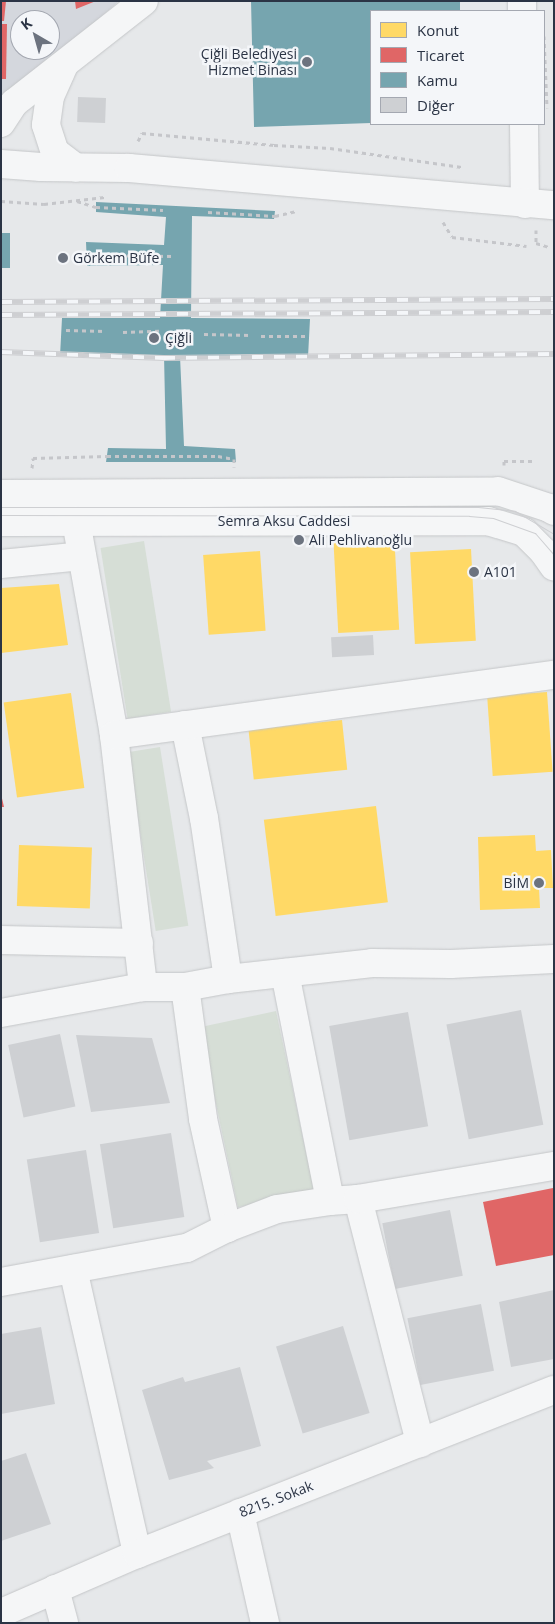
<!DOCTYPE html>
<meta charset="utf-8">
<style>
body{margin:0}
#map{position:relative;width:555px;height:1624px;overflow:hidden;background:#e6e8ea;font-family:"Open Sans",sans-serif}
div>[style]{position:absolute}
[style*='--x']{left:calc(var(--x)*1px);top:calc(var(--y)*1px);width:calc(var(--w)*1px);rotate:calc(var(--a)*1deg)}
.built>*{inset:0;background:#d4d7dd}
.green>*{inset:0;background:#d6ded6;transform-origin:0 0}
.homes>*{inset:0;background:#ffd966;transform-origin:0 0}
.shops>*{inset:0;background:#e06666}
.public>*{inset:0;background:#76a5af;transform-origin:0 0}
.building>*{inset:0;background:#ced0d3;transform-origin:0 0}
.path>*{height:3px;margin-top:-1.5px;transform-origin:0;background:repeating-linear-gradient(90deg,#c5c6ca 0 4px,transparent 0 8px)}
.roads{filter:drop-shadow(0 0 1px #c4c6c8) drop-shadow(0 0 1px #c4c6c8)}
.minor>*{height:28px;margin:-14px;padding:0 14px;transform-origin:14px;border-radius:14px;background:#f5f6f7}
.tram>*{height:1px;margin:-0.5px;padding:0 0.5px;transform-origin:0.5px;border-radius:0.5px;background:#cecfd2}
.rail>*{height:5.5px;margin-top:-2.75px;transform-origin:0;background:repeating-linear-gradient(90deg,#f4f6f9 0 11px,#cecfd2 0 22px);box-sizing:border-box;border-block:1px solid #cecfd2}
.dots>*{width:14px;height:14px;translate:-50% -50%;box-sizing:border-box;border:2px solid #f4f6f9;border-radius:50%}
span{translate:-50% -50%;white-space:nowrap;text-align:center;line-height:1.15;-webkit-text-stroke:5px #f4f6f9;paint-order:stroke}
.poi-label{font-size:14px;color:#2b3445}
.right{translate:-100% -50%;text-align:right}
.left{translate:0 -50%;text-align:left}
.street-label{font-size:14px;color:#2b3445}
.frame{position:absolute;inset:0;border:2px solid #2b3445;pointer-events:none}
.legend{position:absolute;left:370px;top:10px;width:175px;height:115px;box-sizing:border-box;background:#f4f6f9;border:1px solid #a4a8b1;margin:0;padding:6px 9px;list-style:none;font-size:15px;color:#2b3445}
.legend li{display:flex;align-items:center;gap:10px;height:25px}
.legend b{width:25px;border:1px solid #a4a8b1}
.north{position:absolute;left:10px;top:10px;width:50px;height:50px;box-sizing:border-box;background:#f4f6f9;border:1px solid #a4a8b1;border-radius:50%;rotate:322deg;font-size:14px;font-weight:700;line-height:20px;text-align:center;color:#2b3445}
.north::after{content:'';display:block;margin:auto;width:18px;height:22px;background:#6c737f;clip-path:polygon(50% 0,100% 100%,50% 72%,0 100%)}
</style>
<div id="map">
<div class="built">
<i style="clip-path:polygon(evenodd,1px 1px,119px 1px,61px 52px,1px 98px,1px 1px,20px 20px,50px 20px,50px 50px,20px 50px,20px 20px)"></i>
</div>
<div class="green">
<i style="left:144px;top:541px;width:173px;height:44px;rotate:81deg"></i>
<i style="left:160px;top:747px;width:181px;height:33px;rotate:81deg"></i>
<i style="left:276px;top:1011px;width:184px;height:78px;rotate:78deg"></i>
</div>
<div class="homes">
<i style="left:394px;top:531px;width:99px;height:61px;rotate:87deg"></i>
<i style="left:471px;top:549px;width:92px;height:61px;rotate:87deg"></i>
<i style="left:260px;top:551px;width:80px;height:57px;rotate:86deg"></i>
<i style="clip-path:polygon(59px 584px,68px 645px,1px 653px,1px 588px)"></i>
<i style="left:547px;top:692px;width:80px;height:60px;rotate:86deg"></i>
<i style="left:71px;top:693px;width:96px;height:68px;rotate:82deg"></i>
<i style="left:342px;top:720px;width:50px;height:94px;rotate:84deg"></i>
<i style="left:376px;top:806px;width:97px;height:113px;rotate:83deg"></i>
<i style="clip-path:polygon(535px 835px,536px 851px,551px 850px,553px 888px,539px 888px,540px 908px,480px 910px,478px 837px)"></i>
<i style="left:19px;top:845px;width:73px;height:61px;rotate:2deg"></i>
</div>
<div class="shops">
<i style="clip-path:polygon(1px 1px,6px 1px,4px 21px,1px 21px)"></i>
<i style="clip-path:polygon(75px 1px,96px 1px,76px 9px)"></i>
<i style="clip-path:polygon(1px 24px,7px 24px,6px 79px,1px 79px)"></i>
<i style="clip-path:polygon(1px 794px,4px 807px,1px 807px)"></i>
<i style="clip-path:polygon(553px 1188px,554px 1255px,496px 1266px,483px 1202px)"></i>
</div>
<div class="public">
<i style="clip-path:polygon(251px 1px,460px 1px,460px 11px,371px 11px,371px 123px,254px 127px)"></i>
<i style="clip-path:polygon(96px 202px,275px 211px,274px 219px,192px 216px,191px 318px,310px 319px,308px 357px,180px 356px,184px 446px,235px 449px,236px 462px,106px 462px,108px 448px,166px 449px,164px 355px,60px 356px,62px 318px,160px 318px,163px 265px,87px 266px,86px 242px,164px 245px,166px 217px,96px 212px)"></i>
<i style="left:1px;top:233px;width:9px;height:35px"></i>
</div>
<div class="building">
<i style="left:78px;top:97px;width:28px;height:25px;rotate:2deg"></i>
<i style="left:373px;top:635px;width:20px;height:42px;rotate:87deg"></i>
<i style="left:521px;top:1010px;width:117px;height:76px;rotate:79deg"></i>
<i style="left:408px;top:1012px;width:116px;height:80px;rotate:80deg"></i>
<i style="left:60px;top:1034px;width:74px;height:53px;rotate:78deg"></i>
<i style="clip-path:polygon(76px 1035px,152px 1038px,170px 1103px,91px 1112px)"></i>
<i style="left:171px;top:1133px;width:85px;height:72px;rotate:81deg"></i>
<i style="left:86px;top:1150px;width:84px;height:60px;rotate:81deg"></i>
<i style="left:450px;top:1210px;width:67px;height:69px;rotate:79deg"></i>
<i style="clip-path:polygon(554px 1290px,554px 1359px,511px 1367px,499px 1302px)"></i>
<i style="left:481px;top:1304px;width:68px;height:75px;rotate:79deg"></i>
<i style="left:343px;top:1326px;width:91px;height:70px;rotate:73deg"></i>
<i style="clip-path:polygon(41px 1327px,55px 1404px,1px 1414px,1px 1334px)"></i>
<i style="clip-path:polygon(240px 1367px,261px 1446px,207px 1461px,214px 1468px,169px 1480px,142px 1390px,183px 1377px,185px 1382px)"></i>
<i style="clip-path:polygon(26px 1453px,51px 1524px,1px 1541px,1px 1461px)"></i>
</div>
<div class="path">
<i style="--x:544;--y:36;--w:72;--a:87.6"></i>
<i style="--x:138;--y:141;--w:9;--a:-63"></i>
<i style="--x:142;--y:133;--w:133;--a:5.2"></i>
<i style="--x:274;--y:145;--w:56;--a:3.1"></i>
<i style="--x:330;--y:148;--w:133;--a:8.2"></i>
<i style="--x:1;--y:201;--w:43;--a:4"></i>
<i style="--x:44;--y:204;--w:61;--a:-6.5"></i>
<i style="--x:77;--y:201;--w:20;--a:18"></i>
<i style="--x:96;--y:207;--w:67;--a:2.6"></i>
<i style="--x:208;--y:212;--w:67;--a:3.4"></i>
<i style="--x:275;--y:216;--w:22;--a:-13"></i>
<i style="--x:443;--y:222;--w:17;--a:59"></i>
<i style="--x:452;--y:237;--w:75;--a:6.9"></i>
<i style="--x:536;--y:230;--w:13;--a:90"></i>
<i style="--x:536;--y:243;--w:14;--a:17"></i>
<i style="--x:87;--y:255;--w:87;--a:0.7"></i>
<i style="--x:66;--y:330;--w:40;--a:1.4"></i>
<i style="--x:123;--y:332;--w:36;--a:-2"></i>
<i style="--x:204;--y:334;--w:47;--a:1.2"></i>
<i style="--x:261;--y:336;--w:46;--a:0"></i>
<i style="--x:504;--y:465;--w:4;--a:-90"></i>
<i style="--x:504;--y:461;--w:31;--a:0"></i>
<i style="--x:32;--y:468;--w:10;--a:-84"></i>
<i style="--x:33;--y:458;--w:74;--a:-1.5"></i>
<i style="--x:107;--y:456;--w:111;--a:0"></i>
<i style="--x:218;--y:456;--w:16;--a:11"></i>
<i style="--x:234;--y:459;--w:8;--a:90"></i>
</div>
<div class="roads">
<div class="minor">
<i style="--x:522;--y:1;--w:10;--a:90"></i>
<i style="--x:64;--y:65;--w:34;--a:114"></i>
<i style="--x:50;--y:96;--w:29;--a:98"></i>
<i style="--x:46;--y:125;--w:28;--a:72"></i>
<i style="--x:55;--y:152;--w:26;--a:37"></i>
<i style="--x:1;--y:123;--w:24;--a:-57"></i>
<i style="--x:14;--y:103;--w:165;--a:-38.1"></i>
<i style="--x:524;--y:124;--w:80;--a:89.3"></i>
<i style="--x:1;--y:164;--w:40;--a:4.3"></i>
<i style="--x:41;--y:167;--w:88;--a:0.7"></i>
<i style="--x:129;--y:168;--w:427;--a:5"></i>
<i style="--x:1;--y:494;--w:497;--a:-0.3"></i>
<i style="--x:498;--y:491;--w:54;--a:18.4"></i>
<i style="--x:549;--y:508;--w:6;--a:31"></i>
<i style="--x:76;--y:521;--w:217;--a:79.9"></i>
<i style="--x:114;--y:735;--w:254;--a:83.4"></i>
<i style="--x:1;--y:522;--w:487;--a:-0.1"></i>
<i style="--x:488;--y:521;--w:38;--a:17"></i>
<i style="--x:524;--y:532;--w:27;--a:45"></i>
<i style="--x:543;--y:551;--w:19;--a:55"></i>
<i style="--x:1;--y:564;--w:81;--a:-5.6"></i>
<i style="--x:185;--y:725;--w:95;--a:78.5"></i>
<i style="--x:204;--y:818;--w:163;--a:81.5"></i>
<i style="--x:114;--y:735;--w:444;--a:-7.8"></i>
<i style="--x:1;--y:940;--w:138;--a:1.2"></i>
<i style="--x:285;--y:973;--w:232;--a:78.8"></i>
<i style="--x:185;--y:987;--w:133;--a:82.2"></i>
<i style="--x:203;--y:1119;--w:112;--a:77.6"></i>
<i style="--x:1;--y:1013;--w:144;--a:-10.4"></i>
<i style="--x:143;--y:987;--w:42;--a:0"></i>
<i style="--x:185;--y:987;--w:44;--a:-10.5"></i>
<i style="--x:228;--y:979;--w:145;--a:-6.3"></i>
<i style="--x:372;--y:963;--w:79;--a:0.7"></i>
<i style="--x:451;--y:964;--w:103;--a:-2.8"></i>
<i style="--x:358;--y:1199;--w:252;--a:75.7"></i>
<i style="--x:73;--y:1269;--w:292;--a:77.3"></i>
<i style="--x:1;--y:1282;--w:189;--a:-10.4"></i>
<i style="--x:187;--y:1248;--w:45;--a:-26.6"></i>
<i style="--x:227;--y:1228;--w:53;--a:-20.8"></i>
<i style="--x:277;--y:1209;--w:54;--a:-8.6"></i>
<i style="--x:330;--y:1201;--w:28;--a:-4"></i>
<i style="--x:358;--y:1199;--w:199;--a:-9.6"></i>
<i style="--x:240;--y:1513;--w:113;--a:77.2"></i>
<i style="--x:55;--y:1589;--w:35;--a:75"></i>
<i style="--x:1;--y:1613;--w:148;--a:-23.5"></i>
<i style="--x:137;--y:1554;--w:448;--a:-21.5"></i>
</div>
</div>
<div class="tram">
<i style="--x:1;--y:507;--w:477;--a:0"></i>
<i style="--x:478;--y:507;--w:37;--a:6"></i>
<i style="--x:515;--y:511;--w:45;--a:30.5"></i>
<i style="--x:1;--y:515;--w:468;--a:0.1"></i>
<i style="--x:469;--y:516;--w:24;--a:5"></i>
<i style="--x:493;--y:518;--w:45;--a:19.7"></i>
<i style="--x:535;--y:533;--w:29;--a:49"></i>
</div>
<div class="rail">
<i style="--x:1;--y:302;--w:553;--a:-0.31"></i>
<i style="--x:1;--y:315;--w:553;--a:-0.31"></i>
<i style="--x:1;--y:352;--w:163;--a:2.1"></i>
<i style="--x:164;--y:358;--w:390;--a:-0.6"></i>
</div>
<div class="dots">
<i style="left:307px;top:62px;background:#6c737f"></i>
<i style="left:63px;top:258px;background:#6c737f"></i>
<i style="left:154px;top:338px;background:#6c737f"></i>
<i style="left:299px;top:540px;background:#6c737f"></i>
<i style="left:474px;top:572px;background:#6c737f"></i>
<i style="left:539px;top:883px;background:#6c737f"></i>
</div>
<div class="poi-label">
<span class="right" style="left:297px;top:62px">Çiğli Belediyesi<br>Hizmet Binası</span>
<span class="left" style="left:73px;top:258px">Görkem Büfe</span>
<span class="left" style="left:165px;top:338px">Çiğli</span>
<span class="left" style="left:309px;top:540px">Ali Pehlivanoğlu</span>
<span class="left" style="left:484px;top:572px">A101</span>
<span class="right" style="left:529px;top:883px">BİM</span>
</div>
<div class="street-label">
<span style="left:284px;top:521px">Semra Aksu Caddesi</span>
<span style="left:276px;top:1499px;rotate:-21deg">8215. Sokak</span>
</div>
<div class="frame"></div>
<ul class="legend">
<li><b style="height:14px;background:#ffd966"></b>Konut</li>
<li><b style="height:14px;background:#e06666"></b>Ticaret</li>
<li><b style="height:14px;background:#76a5af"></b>Kamu</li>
<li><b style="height:14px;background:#ced0d3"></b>Diğer</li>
</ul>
<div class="north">K</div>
</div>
